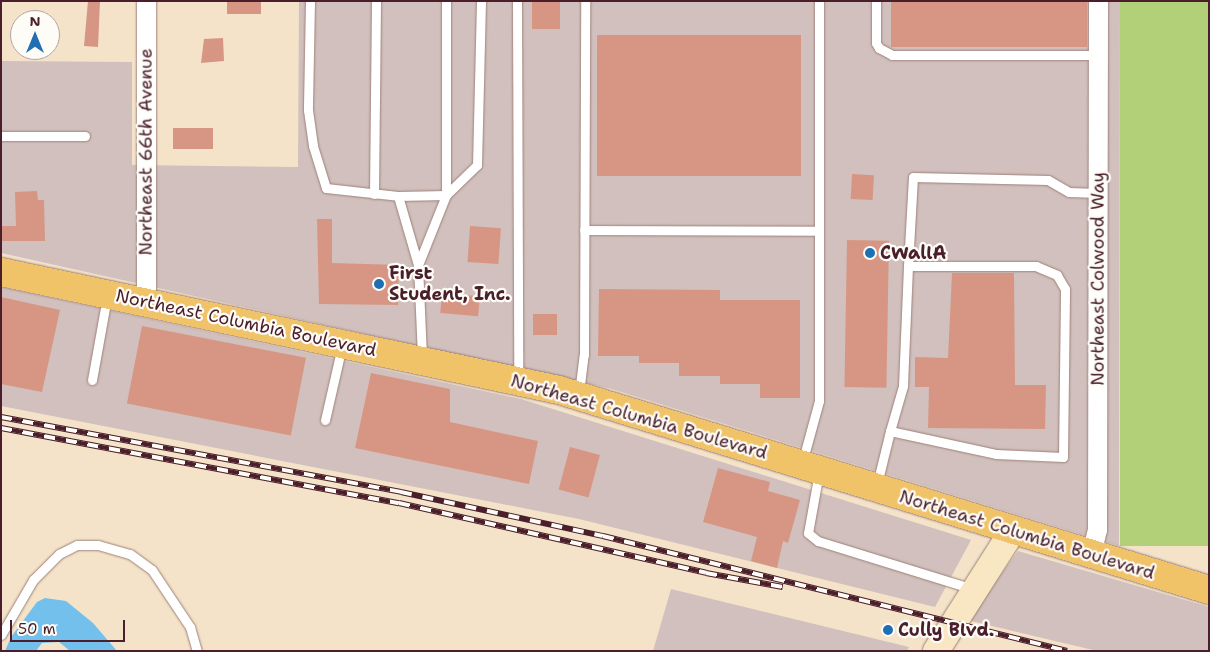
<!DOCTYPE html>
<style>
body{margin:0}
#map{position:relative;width:1210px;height:652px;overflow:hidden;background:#f4e3c9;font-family:"Shantell Sans",sans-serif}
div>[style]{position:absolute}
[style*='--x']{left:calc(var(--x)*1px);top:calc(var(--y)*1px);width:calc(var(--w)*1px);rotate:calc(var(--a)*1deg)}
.industrial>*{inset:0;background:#d1c0bd}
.green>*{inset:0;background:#b1d078;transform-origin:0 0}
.water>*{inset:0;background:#73c0ed}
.building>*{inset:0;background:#d79683;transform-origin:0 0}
.roads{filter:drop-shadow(0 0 1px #9f817a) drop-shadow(0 0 1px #9f817a)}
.lane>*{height:9px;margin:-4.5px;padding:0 4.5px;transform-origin:4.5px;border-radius:4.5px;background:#fff}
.street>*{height:19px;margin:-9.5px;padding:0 9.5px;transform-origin:9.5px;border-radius:9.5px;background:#fff}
.secondary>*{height:26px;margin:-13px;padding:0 13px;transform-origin:13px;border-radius:13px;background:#f9e7c3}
.primary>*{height:28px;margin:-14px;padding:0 14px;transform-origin:14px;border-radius:14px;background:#f1c369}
.rail>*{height:5.5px;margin-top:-2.75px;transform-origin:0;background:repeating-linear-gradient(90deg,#fdfcf7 0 11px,#4a1f2b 0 22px);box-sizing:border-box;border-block:1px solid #4a1f2b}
.dots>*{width:14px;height:14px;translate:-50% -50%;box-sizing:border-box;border:2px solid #fdfcf7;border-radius:50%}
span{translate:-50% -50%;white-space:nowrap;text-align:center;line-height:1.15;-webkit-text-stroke:4.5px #fdfcf7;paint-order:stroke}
.street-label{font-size:18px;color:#4a1f2b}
.poi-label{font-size:18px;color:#4a1f2b;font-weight:700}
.left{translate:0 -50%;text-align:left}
.frame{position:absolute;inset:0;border:2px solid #4a1f2b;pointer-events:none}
.north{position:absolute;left:10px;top:10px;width:50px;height:50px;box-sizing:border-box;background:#fdfcf7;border:1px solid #b5a4a5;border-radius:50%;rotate:0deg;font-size:14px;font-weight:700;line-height:20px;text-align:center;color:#4a1f2b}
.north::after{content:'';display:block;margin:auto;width:18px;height:22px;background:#1f6fb2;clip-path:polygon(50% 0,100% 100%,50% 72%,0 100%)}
.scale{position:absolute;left:10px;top:620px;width:115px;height:22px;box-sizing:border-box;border:2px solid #4a1f2b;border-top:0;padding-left:6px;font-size:15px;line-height:18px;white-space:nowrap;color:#4a1f2b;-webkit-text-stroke:4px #fdfcf7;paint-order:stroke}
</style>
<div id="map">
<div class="industrial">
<i style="clip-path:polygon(299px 1px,1120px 1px,1119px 546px,612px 389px,1px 253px,1px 61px,132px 62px,132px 165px,298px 167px)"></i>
<i style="clip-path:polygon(1px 287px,521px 399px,971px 540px,935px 607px,579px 519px,1px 406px)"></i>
<i style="clip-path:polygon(1018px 551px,1209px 607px,1209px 651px,1097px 651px,967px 620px)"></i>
<i style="clip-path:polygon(671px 589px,909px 647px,907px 651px,653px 651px)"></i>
</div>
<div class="green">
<i style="left:1120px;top:1px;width:89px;height:545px"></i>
</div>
<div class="water">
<i style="clip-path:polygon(45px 598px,66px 601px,93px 623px,117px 651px,70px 651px,59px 642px,42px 643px,36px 651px,5px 651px,11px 637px,37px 602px)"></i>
</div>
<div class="building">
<i style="clip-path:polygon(88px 1px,100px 1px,98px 47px,84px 46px)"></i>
<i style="left:227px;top:1px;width:34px;height:13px"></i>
<i style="left:532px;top:1px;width:28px;height:28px"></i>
<i style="left:891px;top:1px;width:196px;height:46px"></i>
<i style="left:597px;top:35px;width:204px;height:141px"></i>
<i style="clip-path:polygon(223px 38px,224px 61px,201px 63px,204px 39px)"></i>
<i style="left:173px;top:128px;width:40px;height:21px"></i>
<i style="left:852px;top:174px;width:22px;height:25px;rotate:3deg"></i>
<i style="clip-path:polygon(37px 191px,38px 200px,44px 200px,45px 241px,2px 241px,2px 226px,16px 226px,15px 192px)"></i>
<i style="clip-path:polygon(317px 219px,332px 219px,332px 263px,399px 265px,398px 305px,319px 304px)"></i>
<i style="left:470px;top:226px;width:31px;height:36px;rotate:4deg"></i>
<i style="left:847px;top:240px;width:42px;height:147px;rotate:1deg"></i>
<i style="clip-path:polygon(952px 273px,1014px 273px,1015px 385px,1046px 385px,1045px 429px,928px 428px,929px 387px,915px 387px,915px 357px,948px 358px)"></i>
<i style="clip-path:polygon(599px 289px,720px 290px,720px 300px,800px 300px,800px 398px,760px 398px,760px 384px,720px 384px,720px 376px,679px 376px,679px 363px,639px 363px,639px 356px,598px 356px)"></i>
<i style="left:442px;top:293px;width:38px;height:20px;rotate:5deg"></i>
<i style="clip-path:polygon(1px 297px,60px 310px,42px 392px,1px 384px)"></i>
<i style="left:533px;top:314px;width:24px;height:21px"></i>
<i style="left:142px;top:326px;width:167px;height:79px;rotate:11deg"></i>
<i style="clip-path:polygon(371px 373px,450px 389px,450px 422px,538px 441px,529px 484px,355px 448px)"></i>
<i style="left:570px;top:447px;width:31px;height:44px;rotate:15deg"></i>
<i style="clip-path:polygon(718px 468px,770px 482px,768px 491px,800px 500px,788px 543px,783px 541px,777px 568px,751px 561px,757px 537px,703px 522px)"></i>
</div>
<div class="roads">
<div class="lane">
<i style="--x:310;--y:1;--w:109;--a:91.1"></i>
<i style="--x:308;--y:110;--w:36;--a:82"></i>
<i style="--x:313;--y:146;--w:44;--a:72.8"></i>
<i style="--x:326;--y:188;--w:72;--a:6.3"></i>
<i style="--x:398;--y:196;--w:48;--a:-1.2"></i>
<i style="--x:446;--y:195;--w:194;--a:-90"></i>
<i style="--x:517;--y:1;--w:377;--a:89.8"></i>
<i style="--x:876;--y:1;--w:42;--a:90"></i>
<i style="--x:876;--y:43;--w:6;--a:59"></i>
<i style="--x:879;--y:48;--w:15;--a:28"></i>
<i style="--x:892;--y:55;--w:206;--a:0"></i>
<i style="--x:1;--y:136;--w:84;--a:0"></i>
<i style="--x:374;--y:194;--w:193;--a:-89.4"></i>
<i style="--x:398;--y:196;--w:72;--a:73.8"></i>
<i style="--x:418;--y:265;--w:92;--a:87.5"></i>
<i style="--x:584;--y:230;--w:235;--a:0.2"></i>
<i style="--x:418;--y:265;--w:75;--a:-68.2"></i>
<i style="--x:446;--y:195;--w:43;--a:-44.1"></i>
<i style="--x:477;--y:165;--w:164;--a:-88.6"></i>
<i style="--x:908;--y:266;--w:89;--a:-86.8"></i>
<i style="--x:913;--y:177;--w:135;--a:1.3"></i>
<i style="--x:1048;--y:180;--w:24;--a:30"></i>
<i style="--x:1069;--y:192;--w:29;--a:2"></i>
<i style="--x:92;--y:380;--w:84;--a:-79.8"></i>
<i style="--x:579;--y:393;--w:38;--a:-83"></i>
<i style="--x:584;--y:355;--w:354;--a:-89.8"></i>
<i style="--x:325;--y:420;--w:76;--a:-77.1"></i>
<i style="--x:802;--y:463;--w:64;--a:-74.7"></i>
<i style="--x:819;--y:401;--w:400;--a:-90"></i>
<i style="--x:819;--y:472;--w:62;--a:100.2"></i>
<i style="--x:808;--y:533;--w:13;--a:39"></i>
<i style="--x:818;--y:541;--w:162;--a:17.2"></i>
<i style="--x:877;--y:484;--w:55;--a:-76.2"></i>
<i style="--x:890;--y:431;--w:108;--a:12.2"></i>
<i style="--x:996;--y:454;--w:67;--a:2.6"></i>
<i style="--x:1063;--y:457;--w:168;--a:-89.3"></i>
<i style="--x:1065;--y:289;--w:16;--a:-120"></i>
<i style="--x:1057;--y:275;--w:23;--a:-157"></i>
<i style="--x:1036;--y:266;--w:128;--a:180"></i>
<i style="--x:908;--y:266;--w:120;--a:92.4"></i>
<i style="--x:903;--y:386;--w:47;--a:106.1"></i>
<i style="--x:1;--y:635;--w:64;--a:-59.8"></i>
<i style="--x:33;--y:580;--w:37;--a:-45"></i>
<i style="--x:59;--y:554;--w:20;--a:-27"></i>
<i style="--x:77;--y:545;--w:21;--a:0"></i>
<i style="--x:98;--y:545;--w:33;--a:16"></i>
<i style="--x:130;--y:554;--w:27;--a:36"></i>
<i style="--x:152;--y:570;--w:69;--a:56.3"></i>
<i style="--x:190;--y:627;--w:25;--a:74"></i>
</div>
<div class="street">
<i style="--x:146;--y:303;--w:302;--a:-90"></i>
<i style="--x:1091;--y:555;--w:26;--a:-77"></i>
<i style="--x:1097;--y:530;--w:529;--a:-89.89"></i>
</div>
<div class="secondary">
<i style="--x:936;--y:651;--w:143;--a:-57.5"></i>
</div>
<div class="primary">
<i style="--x:1;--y:272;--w:570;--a:11.94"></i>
<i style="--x:559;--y:390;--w:680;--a:17.1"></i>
</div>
</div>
<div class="rail">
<i style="--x:1;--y:417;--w:407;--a:10.6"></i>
<i style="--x:401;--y:492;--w:207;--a:12.3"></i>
<i style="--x:603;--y:536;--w:478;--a:13.9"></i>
<i style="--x:1;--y:428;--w:405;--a:10.7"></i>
<i style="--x:399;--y:503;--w:315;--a:12.8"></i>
<i style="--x:706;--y:573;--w:78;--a:10.3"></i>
</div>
<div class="dots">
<i style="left:870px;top:253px;background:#1f6fb2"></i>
<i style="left:379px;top:284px;background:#1f6fb2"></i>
<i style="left:888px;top:630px;background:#1f6fb2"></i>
</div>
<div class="street-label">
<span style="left:146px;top:152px;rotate:-90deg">Northeast 66th Avenue</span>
<span style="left:1098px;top:279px;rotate:-90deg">Northeast Colwood Way</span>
<span style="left:246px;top:323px;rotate:12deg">Northeast Columbia Boulevard</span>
<span style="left:639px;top:417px;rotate:16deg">Northeast Columbia Boulevard</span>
<span style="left:1027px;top:535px;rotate:17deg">Northeast Columbia Boulevard</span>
</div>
<div class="poi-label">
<span class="left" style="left:880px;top:253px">CWallA</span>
<span class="left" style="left:389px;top:284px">First<br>Student, Inc.</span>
<span class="left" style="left:898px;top:630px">Cully Blvd.</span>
</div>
<div class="frame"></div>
<div class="north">N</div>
<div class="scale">50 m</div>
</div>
